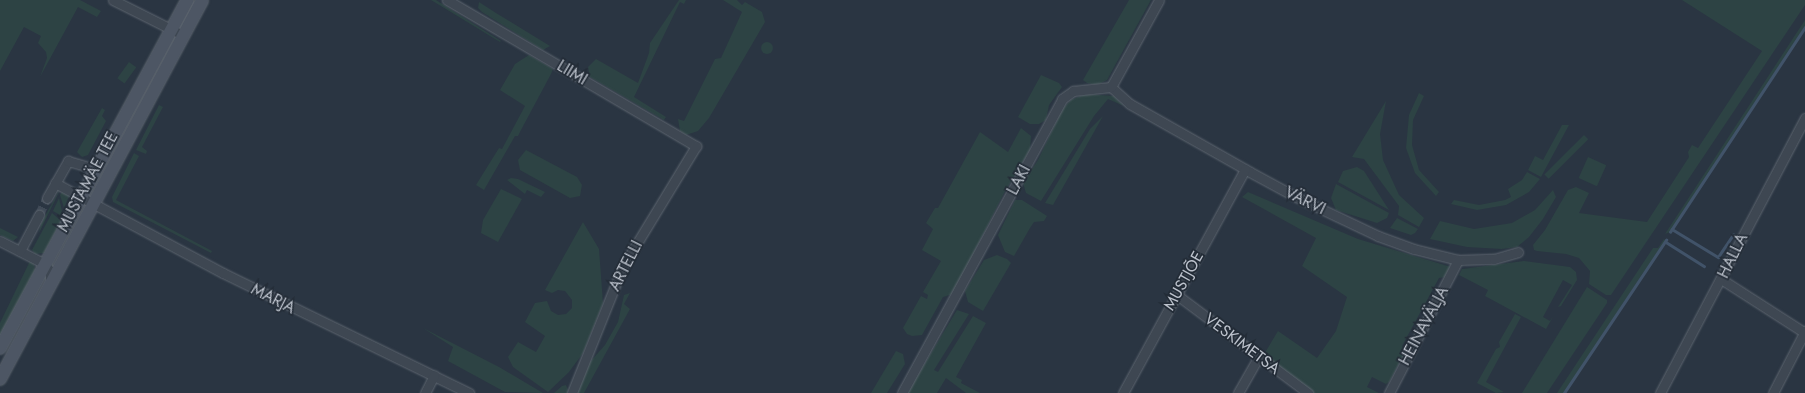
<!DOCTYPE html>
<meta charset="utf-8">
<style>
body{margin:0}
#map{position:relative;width:1805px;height:393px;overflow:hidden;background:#2a3542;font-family:Jost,sans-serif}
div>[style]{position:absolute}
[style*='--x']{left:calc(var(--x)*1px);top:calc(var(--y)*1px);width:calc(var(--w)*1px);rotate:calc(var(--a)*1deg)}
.green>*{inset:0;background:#2d4344;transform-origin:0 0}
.round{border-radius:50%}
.stream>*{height:2.5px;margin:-1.25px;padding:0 1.25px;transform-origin:1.25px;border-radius:1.25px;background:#415369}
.street-tunnel>*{height:9px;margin-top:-4.5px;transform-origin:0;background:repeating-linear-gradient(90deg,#404a57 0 9px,transparent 0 13.5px)}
.roads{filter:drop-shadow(0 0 1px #5d656f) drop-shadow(0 0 1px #5d656f)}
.street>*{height:9px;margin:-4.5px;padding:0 4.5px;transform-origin:4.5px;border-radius:4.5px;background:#3e4752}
.secondary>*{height:12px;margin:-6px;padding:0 6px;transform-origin:6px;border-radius:6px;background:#4d5664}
span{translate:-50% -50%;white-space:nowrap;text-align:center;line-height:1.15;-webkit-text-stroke:3.5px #232c37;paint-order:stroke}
.street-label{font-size:16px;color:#bcc2cc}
</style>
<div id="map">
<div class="green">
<i style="clip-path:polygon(0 0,80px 0,101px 11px,97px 17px,78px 7px,40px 77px,47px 58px,46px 52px,38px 43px,41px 36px,24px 27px,0 71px)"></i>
<i style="clip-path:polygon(431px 0,436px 0,501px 41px,500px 42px)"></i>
<i style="clip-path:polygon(679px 0,686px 0,684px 4px,680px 2px,634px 97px,666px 117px,664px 120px,590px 77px,588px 67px,596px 59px,638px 83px,649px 53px,650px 43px)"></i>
<i style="clip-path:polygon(723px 0,737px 0,742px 5px,745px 2px,762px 12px,765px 22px,709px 118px,698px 131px,686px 135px,680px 131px,678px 119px,684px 121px,715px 59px,721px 58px,742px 12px)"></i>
<i style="clip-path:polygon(1129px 0,1151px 0,1107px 80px,1097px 85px,1087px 83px,1083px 80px)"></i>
<i style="clip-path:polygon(1682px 0,1805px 0,1805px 5px,1615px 289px,1611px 295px,1606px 295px,1589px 284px,1590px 271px,1579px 258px,1566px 254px,1537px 251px,1534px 250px,1533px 245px,1545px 230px,1568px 190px,1576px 187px,1589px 193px,1579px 213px,1647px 222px,1689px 157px,1688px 152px,1692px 145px,1698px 148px,1762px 51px)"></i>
<i style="clip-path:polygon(479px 2px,496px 13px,550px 46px,543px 50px,482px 12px,478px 8px)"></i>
<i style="clip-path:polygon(1805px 20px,1805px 27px,1670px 232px,1665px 234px)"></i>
<i class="round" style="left:761px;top:42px;width:12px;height:12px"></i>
<i style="clip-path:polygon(529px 55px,553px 69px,551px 74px,521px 130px,518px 136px,515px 136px,484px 190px,476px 185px,499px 148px,502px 149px,525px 106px,500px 90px,515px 64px)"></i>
<i style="left:129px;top:62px;width:9px;height:20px;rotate:36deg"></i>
<i style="clip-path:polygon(1041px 75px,1059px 83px,1062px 87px,1049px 105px,1046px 120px,1039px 124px,1030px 124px,1018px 117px)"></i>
<i style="clip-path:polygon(1419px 93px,1424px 96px,1413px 120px,1412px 145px,1419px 170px,1439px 192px,1436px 196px,1415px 173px,1406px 148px,1409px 115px)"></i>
<i style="clip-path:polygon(1085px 94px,1114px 96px,1124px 106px,1108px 99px,1094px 116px,1041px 201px,1026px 193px,1023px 183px,1038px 160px,1063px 108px,1071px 100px)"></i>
<i style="clip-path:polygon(1386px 101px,1380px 134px,1383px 160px,1399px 195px,1424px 218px,1419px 227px,1398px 215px,1399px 206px,1364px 159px,1352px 157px)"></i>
<i style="clip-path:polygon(159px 105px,163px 107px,142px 147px,147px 151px,146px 154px,136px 150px)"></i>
<i style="clip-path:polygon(102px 108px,105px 110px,102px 116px,106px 121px,88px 155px,82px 157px,77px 152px)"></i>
<i style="clip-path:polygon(1103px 116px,1053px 205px,1045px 203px,1090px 129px)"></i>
<i style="clip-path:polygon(1562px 125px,1569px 125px,1541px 177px,1528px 170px,1535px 156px,1543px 160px)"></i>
<i style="clip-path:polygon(1021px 128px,1031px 136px,1030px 150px,1004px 193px,953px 294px,943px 297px,922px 335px,912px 336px,907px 334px,903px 328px,921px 296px,927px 299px,928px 295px,923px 292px,941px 261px,922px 250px,933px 229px,926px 223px,935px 208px,938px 208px,980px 132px,1008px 152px)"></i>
<i style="left:1584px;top:135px;width:6px;height:56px;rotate:45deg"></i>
<i style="clip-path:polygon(526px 150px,577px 177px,582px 185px,580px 196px,570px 198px,520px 170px,518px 160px)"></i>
<i style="clip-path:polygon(134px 153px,139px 156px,116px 200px,212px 251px,211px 253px,113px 202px,112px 197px)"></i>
<i style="left:1588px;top:157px;width:20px;height:23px;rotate:24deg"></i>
<i style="clip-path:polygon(1357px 167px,1364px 171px,1389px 210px,1338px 182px,1343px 171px)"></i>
<i style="clip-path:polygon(1527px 172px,1540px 179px,1529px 192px,1506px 205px,1477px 210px,1451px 204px,1454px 200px,1479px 205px,1505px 200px,1511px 197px,1508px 189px,1522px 180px)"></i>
<i style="clip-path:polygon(511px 178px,518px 179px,545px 192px,541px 197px,527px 190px,525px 194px,507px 180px)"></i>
<i style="clip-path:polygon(1336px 184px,1389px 213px,1387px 218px,1377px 223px,1336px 210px,1331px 198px)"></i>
<i style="clip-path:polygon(501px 189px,522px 199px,498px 242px,481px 233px,483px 220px)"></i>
<i style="clip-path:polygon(1553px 190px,1556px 197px,1543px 219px,1529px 237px,1517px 247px,1502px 249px,1467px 247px,1430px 239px,1440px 221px,1474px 229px,1512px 223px,1535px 210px)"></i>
<i style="clip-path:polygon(59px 191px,59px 192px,39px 233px,41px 223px)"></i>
<i style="clip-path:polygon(62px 192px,69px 196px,64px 208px,60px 195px)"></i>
<i style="clip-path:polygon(1248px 192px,1358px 239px,1451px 267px,1445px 277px,1439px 278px,1402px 346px,1406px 351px,1389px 382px,1386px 384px,1372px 377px,1367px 387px,1379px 393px,1314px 393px,1266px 358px,1266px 351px,1278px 331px,1317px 358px,1336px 331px,1347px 297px,1302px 266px,1316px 238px,1242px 197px)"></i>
<i style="clip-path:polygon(59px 198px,62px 211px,60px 215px,53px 211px)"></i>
<i style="clip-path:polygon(1015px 200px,1022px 200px,1047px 216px,1044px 221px,1034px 222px,1030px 228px,1014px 256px,1005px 252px,998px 235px)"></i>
<i style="clip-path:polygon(52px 213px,61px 221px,44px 253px,35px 254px,32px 250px)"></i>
<i style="clip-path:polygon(1397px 218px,1418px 229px,1415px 233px,1411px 235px,1390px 228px)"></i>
<i style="clip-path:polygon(583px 222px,599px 249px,603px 303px,583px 353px,569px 372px,548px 392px,513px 367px,508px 357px,518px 342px,536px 352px,545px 336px,525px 322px,535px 303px,547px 301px,551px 311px,558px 315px,566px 314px,572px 308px,572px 300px,565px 291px,558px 290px,552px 293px,545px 290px)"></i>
<i style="clip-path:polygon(0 228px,18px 237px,13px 241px,0 235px)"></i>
<i style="clip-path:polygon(1664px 239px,1666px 242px,1660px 252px,1643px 273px,1564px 393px,1557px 393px,1653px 248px,1658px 248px)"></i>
<i style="clip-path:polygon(997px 255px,1007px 259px,1011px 263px,983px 311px,968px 302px,965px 291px,984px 260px)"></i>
<i style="clip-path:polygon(30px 261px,34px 263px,35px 270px,0 337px,0 323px)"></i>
<i style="clip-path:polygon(1524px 261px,1570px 267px,1576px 272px,1577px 280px,1561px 306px,1558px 307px,1572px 285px,1563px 280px,1543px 317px,1550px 321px,1554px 315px,1546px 329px,1485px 296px,1488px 290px,1459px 275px,1462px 269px)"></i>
<i style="clip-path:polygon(1587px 287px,1607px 300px,1607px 303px,1547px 393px,1522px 393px)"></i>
<i style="clip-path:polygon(630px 293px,624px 304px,630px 309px,584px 393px,577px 393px,590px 362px,605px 345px,618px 322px,624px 295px)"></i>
<i style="clip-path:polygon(957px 310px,969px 314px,934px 370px,938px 372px,973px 316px,986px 323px,956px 377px,962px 380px,961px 383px,980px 393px,966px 393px,946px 378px,937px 393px,907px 393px)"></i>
<i style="clip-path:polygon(1515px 314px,1521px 317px,1486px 382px,1504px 392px,1496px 393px,1477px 383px,1496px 349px,1500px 347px,1499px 342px)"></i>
<i style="clip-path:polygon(423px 328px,499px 367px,543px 393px,505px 392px,448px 361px,453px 347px)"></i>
<i style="clip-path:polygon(896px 351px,903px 354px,905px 364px,887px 393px,871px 393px)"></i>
<i style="clip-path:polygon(566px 385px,569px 393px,554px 393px,562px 386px)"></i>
</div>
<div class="stream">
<i style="--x:1672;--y:229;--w:54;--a:31.3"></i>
<i style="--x:1718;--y:257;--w:27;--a:-56"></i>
<i style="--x:1670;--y:232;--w:245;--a:-56.6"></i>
<i style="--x:1666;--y:242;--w:45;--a:32.3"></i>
<i style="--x:1564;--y:393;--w:184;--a:-56.3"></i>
</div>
<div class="street-tunnel">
<i style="--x:39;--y:215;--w:19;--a:-65"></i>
</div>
<div class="roads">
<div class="street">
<i style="--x:113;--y:0;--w:78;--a:26.6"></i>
<i style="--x:447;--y:0;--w:289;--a:30.4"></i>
<i style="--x:696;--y:146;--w:140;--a:121.3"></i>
<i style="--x:623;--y:266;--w:137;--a:111.9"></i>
<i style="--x:1111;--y:87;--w:25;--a:42"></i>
<i style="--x:1130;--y:104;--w:138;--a:29.5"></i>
<i style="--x:1250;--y:172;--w:52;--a:28.5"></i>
<i style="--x:1296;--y:197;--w:91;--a:25.4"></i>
<i style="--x:1378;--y:236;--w:38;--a:20"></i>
<i style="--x:1414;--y:249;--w:45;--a:14"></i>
<i style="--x:1458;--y:260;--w:36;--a:-2"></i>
<i style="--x:1494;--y:259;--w:25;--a:-16"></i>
<i style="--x:55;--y:183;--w:21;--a:28"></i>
<i style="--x:81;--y:197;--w:161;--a:28.2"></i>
<i style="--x:223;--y:273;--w:274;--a:26"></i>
<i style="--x:47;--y:198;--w:43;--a:-60.4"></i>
<i style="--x:68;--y:161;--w:18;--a:16"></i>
<i style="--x:0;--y:241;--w:51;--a:27.1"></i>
<i style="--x:45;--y:264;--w:7;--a:56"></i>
<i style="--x:49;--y:270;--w:14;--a:82"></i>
<i style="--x:20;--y:251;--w:41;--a:-62.2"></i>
<i style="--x:1721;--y:279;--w:100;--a:32.7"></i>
<i style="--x:1177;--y:295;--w:164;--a:36.8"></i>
<i style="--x:425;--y:393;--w:20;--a:-63"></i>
<i style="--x:902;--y:393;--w:335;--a:-61.4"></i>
<i style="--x:1062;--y:99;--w:14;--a:-36"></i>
<i style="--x:1073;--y:91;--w:38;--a:-6"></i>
<i style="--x:1111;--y:87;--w:99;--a:-61.1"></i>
<i style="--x:1123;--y:393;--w:255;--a:-61.4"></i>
<i style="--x:1238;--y:393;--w:43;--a:-60.4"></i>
<i style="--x:1389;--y:393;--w:150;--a:-62.6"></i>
<i style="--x:1660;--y:393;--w:311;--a:-62.2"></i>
<i style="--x:1773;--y:393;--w:70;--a:-62.7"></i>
</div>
<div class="secondary">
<i style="--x:0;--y:348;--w:395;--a:-61.7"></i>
<i style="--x:0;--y:379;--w:429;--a:-61.9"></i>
</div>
</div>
<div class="street-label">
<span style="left:572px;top:73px;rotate:31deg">LIIMI</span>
<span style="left:1019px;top:180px;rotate:-62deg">LAKI</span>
<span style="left:88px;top:182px;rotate:-62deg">MUSTAMÄE TEE</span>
<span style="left:1305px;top:201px;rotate:26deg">VÄRVI</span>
<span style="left:1733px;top:256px;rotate:-64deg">HALLA</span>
<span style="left:626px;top:266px;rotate:-63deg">ARTELLI</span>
<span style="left:1184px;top:281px;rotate:-61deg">MUSTJÕE</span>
<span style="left:273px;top:299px;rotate:27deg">MARJA</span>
<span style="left:1424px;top:326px;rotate:-62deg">HEINAVÄLJA</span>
<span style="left:1242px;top:344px;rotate:37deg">VESKIMETSA</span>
</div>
</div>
